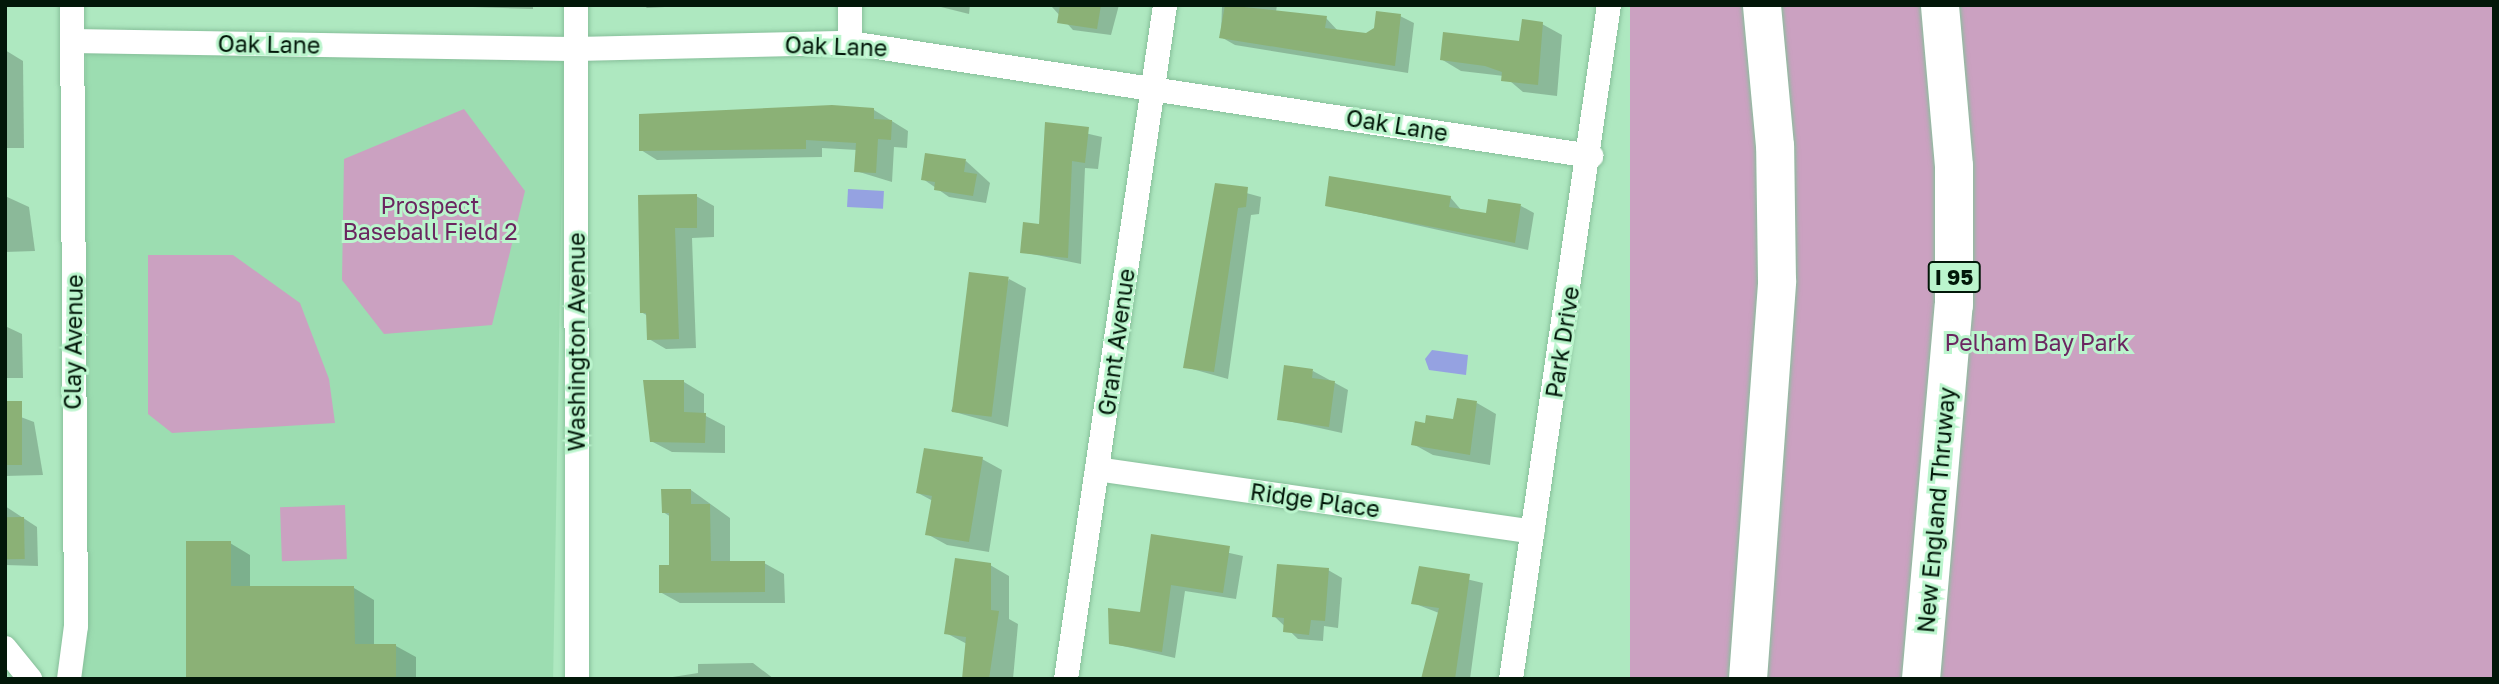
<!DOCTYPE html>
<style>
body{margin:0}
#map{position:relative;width:2499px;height:684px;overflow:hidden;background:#aee8c0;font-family:"Golos Text",sans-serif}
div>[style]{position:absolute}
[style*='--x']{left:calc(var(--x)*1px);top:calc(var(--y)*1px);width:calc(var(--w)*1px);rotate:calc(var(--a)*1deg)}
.built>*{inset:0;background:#9cddb1;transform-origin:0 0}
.green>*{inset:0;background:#cba1c1;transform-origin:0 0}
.water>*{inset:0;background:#95a2e1;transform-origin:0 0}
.shadow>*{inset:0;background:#0003}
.building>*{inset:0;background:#8bb176;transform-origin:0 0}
.roads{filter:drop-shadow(0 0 2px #87bf9a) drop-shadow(0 0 2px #87bf9a)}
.street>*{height:24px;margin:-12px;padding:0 12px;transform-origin:12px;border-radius:12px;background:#fff}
.highway>*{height:38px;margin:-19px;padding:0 19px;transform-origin:19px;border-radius:19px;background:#fff}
span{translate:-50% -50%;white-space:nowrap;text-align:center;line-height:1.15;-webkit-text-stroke:6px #bbf5cd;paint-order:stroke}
.shield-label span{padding:2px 5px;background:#bbf5cd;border:2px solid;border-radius:5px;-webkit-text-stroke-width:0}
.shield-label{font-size:21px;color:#021709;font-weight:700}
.street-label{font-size:23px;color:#021709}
.park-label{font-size:23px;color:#6b2660}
.frame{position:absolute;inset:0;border:7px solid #021709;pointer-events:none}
</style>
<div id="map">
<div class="built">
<i style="left:86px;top:52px;width:478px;height:627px;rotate:1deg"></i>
</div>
<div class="green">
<i style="left:1630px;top:5px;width:864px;height:681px"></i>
<i style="clip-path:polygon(464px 109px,525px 191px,492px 325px,384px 334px,342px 280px,344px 159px)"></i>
<i style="clip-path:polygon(148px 255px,233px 255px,300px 303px,329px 379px,335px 423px,172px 433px,148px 414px)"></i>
<i style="left:345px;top:505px;width:54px;height:65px;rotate:88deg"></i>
</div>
<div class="water">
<i style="left:848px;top:189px;width:36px;height:18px;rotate:3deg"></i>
<i style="clip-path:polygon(1432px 350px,1468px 355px,1466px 375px,1429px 370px,1425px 359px)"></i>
</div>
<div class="shadow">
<i style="clip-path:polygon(413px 5px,533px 5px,533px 9px)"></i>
<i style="clip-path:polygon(643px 5px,683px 5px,683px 6px,647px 8px)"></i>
<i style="clip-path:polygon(933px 5px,970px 5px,969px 14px)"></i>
<i style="clip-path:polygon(1119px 5px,1111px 35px,1073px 30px,1052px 7px)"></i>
<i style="clip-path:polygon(1222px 5px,1277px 5px,1276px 12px,1326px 18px,1339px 32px,1366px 35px,1400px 16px,1414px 23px,1408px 73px,1235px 45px,1221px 37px)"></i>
<i style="clip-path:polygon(1542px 24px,1562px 35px,1557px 96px,1523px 92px,1504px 76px,1461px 71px,1441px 59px,1520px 43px)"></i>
<i style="clip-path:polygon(5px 50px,23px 61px,24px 148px,5px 148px)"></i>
<i style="clip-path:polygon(874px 110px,908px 131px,907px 148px,894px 147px,892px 182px,856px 171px,857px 150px,822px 148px,822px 157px,657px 160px,641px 150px)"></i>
<i style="clip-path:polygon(1046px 124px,1102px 137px,1098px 169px,1085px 168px,1081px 264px,1022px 252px,1040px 226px)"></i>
<i style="clip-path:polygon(966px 161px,990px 183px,986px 203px,949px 197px,923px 179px)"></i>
<i style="clip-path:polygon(1217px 185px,1261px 197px,1259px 214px,1251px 215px,1228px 379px,1185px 367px)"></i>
<i style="clip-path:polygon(5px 196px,29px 207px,35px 251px,5px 252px)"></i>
<i style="clip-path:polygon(640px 196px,696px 196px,714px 206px,714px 237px,692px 238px,696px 348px,666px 349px,649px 339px,648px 316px,641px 312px)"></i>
<i style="clip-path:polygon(1450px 197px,1462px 211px,1487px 215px,1521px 206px,1534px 213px,1528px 250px,1326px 205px)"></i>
<i style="clip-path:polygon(1009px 279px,1026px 288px,1008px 427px,951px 411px)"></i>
<i style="clip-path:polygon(5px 326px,22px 334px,23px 378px,5px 378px)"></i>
<i style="clip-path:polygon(1313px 371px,1348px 390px,1342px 433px,1279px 419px)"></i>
<i style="clip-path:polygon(684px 382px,704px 394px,704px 415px,725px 426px,725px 453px,672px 452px,651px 441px)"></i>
<i style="clip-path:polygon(1477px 403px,1496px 414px,1490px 465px,1433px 455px,1413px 444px,1426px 425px,1455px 421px)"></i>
<i style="clip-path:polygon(5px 411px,34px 422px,43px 475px,5px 476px)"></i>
<i style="clip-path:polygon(982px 459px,1002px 470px,989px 552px,947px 545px,927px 534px,933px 501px,918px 493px)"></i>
<i style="clip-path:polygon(691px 490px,730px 518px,730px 563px,764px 563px,784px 574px,785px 603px,680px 603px,660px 592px,671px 567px,671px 517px,663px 512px)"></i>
<i style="clip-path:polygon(5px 506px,37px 527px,38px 566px,5px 565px)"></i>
<i style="clip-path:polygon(1153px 536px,1243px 556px,1236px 599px,1185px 591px,1175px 658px,1110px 643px,1141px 614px)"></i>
<i style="clip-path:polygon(230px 543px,250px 555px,250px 588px,354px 588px,374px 600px,374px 646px,396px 646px,416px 657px,416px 679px,188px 679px)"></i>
<i style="clip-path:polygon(990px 565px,1009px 576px,1009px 619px,1018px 624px,1013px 679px,963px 679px,967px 644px,946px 633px)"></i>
<i style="clip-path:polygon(1420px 568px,1483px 583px,1470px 679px,1424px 679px,1439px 613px,1413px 603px)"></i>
<i style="clip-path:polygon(1328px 570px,1342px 578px,1338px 628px,1324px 626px,1323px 641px,1298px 639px,1274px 616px)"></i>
<i style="clip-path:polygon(753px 663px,774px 679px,660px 679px,698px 673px,698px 664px)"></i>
</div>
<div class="building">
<i style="clip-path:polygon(1060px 5px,1101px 5px,1097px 29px,1057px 23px)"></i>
<i style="clip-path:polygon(1225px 5px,1327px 16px,1325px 28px,1366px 33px,1374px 28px,1376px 11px,1401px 14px,1395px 66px,1219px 38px)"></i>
<i style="clip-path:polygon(1522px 19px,1543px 22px,1538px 85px,1501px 81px,1502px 72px,1485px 66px,1440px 60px,1443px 32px,1519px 41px)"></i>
<i style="clip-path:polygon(832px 105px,874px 108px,874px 119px,892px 120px,891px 140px,878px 139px,876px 173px,854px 172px,856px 143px,806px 140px,806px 149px,639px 151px,639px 114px)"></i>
<i style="clip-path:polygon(1045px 122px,1089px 127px,1085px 163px,1072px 161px,1068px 258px,1020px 253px,1023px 222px,1039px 224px)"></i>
<i style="clip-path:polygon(925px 153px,966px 159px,964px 172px,977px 174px,973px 196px,934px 190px,935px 182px,921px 180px)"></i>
<i style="clip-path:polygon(1329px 176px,1451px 196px,1449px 207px,1486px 213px,1488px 199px,1521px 204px,1515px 243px,1325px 206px)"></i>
<i style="clip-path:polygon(1215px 183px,1248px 187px,1246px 207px,1238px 208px,1214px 372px,1183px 368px)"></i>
<i style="clip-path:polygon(697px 194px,697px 228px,675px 228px,679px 339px,647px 340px,646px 313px,640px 313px,638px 195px)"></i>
<i style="left:969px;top:272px;width:40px;height:141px;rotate:7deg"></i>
<i style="clip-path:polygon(1284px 365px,1313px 369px,1312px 378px,1335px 381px,1329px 427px,1277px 420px)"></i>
<i style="clip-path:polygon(643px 380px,684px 380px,684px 412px,706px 413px,705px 443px,650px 442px)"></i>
<i style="clip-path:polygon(1457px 398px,1477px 401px,1470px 455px,1411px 445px,1415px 421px,1425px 423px,1426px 415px,1453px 419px)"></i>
<i style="left:5px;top:401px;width:17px;height:64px"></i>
<i style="clip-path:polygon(924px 448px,983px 457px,969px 542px,925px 535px,932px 496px,916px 493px)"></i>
<i style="clip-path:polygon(661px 489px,691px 489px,691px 504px,710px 504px,711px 561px,765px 561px,765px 592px,659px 593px,659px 565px,669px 565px,669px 513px,662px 513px)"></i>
<i style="left:24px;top:517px;width:42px;height:19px;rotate:89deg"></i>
<i style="clip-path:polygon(1151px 534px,1230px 546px,1223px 593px,1171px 585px,1162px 652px,1109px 644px,1108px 608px,1140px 612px)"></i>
<i style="clip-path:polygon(186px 541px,231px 541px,231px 586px,354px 586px,355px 644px,396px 644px,396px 679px,186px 679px)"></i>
<i style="clip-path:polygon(955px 558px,991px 563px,991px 610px,999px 611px,989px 679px,962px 679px,966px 637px,944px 634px)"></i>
<i style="clip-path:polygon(1277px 564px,1329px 568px,1325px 621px,1311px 620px,1309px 635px,1283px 632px,1284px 618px,1272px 617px)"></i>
<i style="clip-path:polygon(1419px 566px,1470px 574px,1455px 679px,1421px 679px,1439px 608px,1411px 604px)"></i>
</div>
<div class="roads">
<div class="street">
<i style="--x:576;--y:5;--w:674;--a:89.91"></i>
<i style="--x:850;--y:5;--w:38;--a:90"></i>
<i style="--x:72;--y:41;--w:504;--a:0.91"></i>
<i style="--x:576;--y:49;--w:274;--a:-1.3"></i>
<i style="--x:850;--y:43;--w:750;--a:8.67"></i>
<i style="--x:1097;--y:469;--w:440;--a:8.2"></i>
<i style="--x:5;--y:648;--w:40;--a:51"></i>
<i style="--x:69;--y:679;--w:53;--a:-82.5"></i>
<i style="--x:76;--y:626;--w:621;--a:-90.37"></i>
<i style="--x:1066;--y:679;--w:681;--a:-81.64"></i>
<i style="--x:1511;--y:679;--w:681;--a:-81.73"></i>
</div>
<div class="highway">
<i style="--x:1748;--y:679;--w:399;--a:-85.8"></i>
<i style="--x:1777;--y:281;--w:135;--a:-90.8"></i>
<i style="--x:1775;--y:146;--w:142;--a:-95.3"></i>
<i style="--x:1921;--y:679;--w:375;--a:-85"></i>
<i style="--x:1954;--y:305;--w:139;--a:-90"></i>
<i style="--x:1954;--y:166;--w:162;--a:-95"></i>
</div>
</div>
<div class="shield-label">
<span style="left:1954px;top:277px">I 95</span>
</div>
<div class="street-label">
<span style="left:269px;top:44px;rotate:1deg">Oak Lane</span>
<span style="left:836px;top:46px;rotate:2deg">Oak Lane</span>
<span style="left:1397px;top:125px;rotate:9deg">Oak Lane</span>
<span style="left:73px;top:342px;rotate:-89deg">Clay Avenue</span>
<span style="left:576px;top:342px;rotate:-90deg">Washington Avenue</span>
<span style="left:1116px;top:342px;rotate:-82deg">Grant Avenue</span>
<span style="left:1562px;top:342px;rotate:-81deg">Park Drive</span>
<span style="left:1315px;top:500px;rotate:8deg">Ridge Place</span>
<span style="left:1936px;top:510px;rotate:-85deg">New England Thruway</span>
</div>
<div class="park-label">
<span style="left:430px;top:218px">Prospect<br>Baseball Field 2</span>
<span style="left:2037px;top:342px">Pelham Bay Park</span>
</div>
<div class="frame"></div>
</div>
